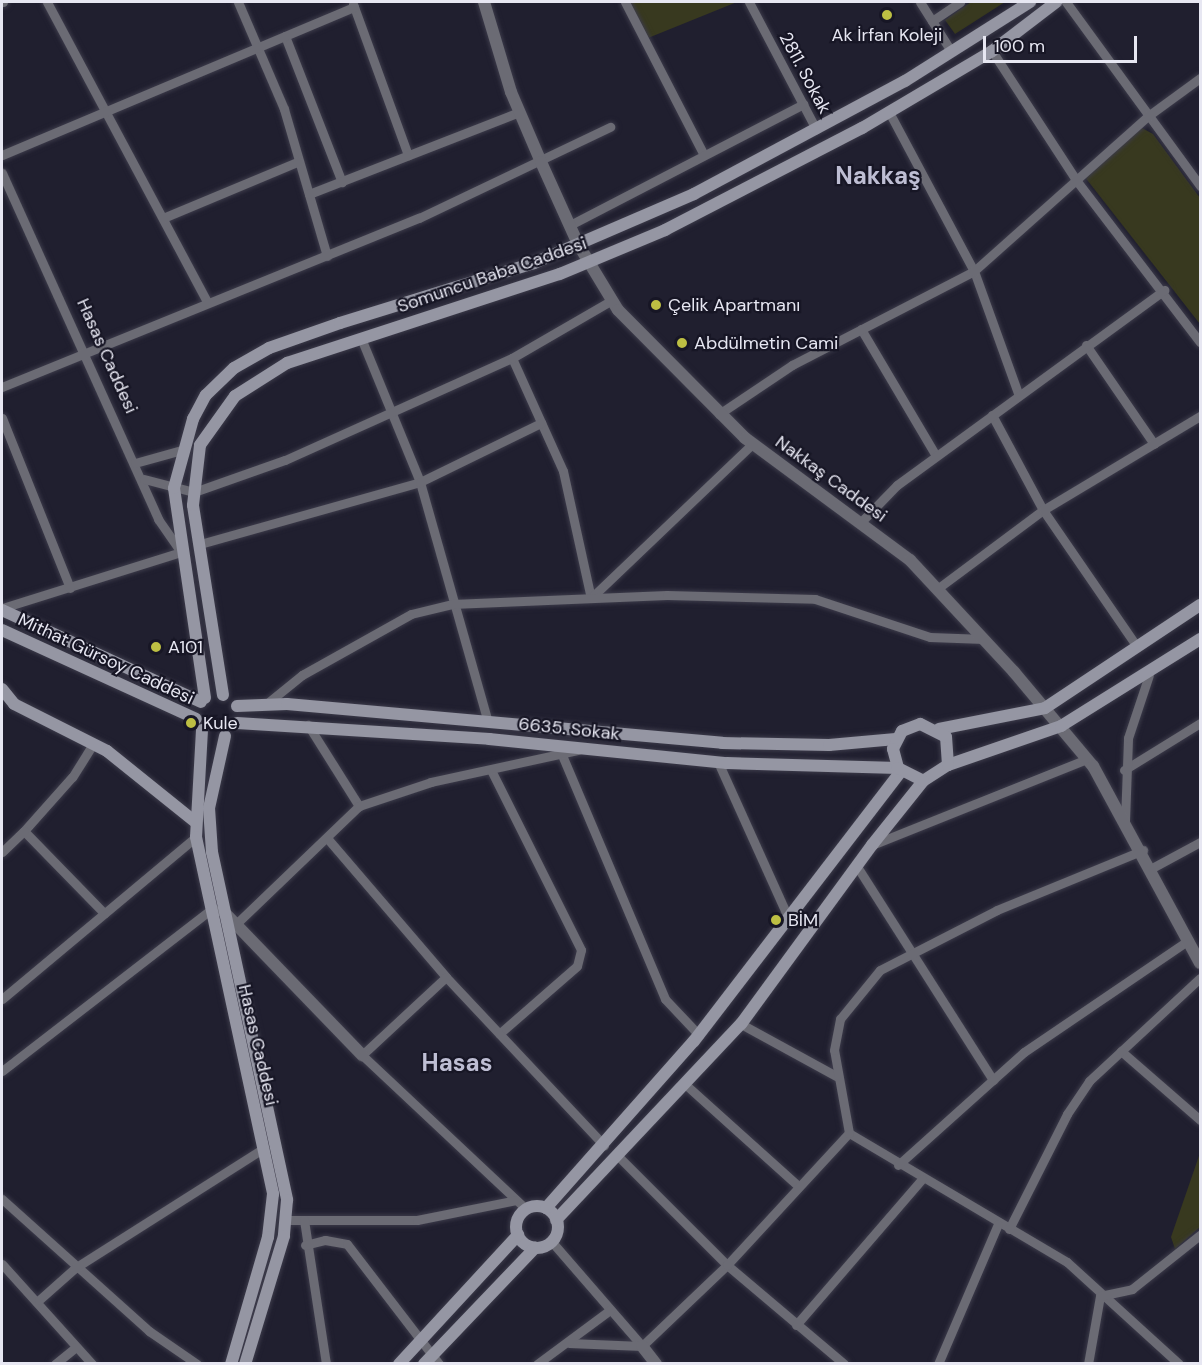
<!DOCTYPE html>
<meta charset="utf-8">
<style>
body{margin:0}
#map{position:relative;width:1202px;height:1365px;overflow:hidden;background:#201f2f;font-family:"DM Sans",sans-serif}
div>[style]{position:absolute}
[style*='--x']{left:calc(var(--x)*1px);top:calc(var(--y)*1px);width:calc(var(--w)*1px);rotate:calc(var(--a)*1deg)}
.green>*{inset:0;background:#38391f}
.roads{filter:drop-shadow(0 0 2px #3c3b4a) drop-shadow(0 0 2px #3c3b4a)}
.minor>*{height:9px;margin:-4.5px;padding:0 4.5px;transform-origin:4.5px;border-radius:4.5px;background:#6b6b74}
.tertiary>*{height:12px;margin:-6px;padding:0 6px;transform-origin:6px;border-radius:6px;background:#6b6b74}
.secondary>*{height:12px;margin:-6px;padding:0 6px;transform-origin:6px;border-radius:6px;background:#9596a3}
.secondary>.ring{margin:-6px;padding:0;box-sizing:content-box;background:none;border:12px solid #9596a3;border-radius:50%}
.dots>*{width:16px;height:16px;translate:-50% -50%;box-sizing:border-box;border:3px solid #171625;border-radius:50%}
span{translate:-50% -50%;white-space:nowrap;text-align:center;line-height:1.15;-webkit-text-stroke:4.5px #171625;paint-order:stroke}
.poi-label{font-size:18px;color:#e7e7f2}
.left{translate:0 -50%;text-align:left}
.street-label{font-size:18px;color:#e7e7f2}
.district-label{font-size:24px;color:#bebed3;font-weight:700}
.frame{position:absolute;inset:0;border:3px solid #e7e7f2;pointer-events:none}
.scale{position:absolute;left:983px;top:36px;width:154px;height:27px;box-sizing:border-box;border:3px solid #e7e7f2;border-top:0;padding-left:8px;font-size:18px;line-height:21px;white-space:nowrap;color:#e7e7f2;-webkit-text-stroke:4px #171625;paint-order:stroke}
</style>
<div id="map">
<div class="green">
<i style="clip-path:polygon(628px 2px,737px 2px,648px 38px)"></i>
<i style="clip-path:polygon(971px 2px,1005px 2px,955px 34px,945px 20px)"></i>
<i style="clip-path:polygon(1142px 128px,1153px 134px,1200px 198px,1200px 324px,1084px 176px)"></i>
<i style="clip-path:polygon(1200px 1153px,1200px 1227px,1175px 1249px,1171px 1237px)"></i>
</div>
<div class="roads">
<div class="minor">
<i style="--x:2;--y:2;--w:1;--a:0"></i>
<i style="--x:47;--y:2;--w:338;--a:61.9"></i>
<i style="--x:238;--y:2;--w:116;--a:66.7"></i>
<i style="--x:284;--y:109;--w:153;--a:73.7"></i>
<i style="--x:625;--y:2;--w:172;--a:62.7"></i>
<i style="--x:749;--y:2;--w:144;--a:62.2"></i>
<i style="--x:920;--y:2;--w:58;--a:57.7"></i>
<i style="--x:1066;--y:2;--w:228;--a:53.9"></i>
<i style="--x:353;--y:4;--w:161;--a:70"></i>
<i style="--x:932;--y:21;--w:34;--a:-34"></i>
<i style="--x:285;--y:36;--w:157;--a:68.7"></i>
<i style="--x:992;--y:51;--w:154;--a:56.9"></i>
<i style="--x:1076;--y:180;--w:204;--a:52.6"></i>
<i style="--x:889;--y:112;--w:180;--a:61.9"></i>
<i style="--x:974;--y:271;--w:130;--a:70.2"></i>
<i style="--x:2;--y:155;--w:382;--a:-22.8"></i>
<i style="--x:2;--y:173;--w:380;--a:65.7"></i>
<i style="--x:158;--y:519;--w:40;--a:55.1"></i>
<i style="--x:181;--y:552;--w:188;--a:162.6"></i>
<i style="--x:309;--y:194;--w:225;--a:-21.3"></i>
<i style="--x:163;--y:218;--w:147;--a:-22.7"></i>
<i style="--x:570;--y:225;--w:263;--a:-27.4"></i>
<i style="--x:861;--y:329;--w:147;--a:59.4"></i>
<i style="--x:361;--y:338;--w:156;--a:67.7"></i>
<i style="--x:420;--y:482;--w:249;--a:74.2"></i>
<i style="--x:1086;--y:345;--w:120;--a:55.5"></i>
<i style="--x:512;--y:358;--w:124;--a:65.7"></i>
<i style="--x:563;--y:471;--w:130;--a:77.6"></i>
<i style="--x:2;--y:387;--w:450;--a:-22.1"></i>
<i style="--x:419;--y:218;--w:212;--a:-25.5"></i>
<i style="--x:719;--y:414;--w:88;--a:-33.9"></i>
<i style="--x:792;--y:365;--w:205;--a:-27.3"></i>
<i style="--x:974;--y:271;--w:233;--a:-41.7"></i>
<i style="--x:1148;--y:116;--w:64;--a:-36.2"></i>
<i style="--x:992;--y:415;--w:108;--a:61.8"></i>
<i style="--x:1043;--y:510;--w:166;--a:55.5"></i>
<i style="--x:2;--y:418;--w:183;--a:68.2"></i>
<i style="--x:135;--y:463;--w:49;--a:-15.5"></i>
<i style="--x:144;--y:479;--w:52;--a:14.6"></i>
<i style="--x:194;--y:492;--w:96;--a:-19.4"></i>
<i style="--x:285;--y:460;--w:249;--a:-24.2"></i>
<i style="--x:512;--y:358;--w:116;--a:-30.1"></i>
<i style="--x:862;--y:521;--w:50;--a:-45.8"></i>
<i style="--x:897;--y:485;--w:331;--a:-36.1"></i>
<i style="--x:200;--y:544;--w:229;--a:-15.7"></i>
<i style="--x:420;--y:482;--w:135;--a:-26"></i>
<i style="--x:937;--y:589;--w:132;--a:-36.7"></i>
<i style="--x:1043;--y:510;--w:183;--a:-30.9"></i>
<i style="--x:591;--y:598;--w:223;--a:-43.7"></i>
<i style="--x:265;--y:705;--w:48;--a:-39"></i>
<i style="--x:302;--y:675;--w:125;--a:-29.2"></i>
<i style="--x:411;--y:614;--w:42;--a:-13.7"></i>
<i style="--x:452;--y:604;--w:215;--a:-2.4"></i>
<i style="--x:667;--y:595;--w:148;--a:1.5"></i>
<i style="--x:815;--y:599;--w:121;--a:18.3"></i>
<i style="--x:930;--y:637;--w:54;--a:2.1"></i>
<i style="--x:308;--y:725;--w:96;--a:57.8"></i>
<i style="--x:93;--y:744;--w:39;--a:122"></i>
<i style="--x:72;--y:777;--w:72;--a:131.6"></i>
<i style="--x:24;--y:831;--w:115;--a:45.7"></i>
<i style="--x:562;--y:755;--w:265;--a:67.1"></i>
<i style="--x:665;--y:999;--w:50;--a:46.6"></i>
<i style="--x:718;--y:762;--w:170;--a:65.7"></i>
<i style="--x:491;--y:770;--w:201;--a:63.4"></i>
<i style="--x:581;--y:950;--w:16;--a:104"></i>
<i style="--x:577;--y:966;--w:103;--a:138.9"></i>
<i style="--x:1124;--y:770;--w:89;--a:-31.7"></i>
<i style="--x:1125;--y:821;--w:83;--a:-87.9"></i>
<i style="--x:1128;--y:738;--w:66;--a:-71.6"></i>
<i style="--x:327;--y:838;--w:183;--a:49.4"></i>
<i style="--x:446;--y:977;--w:231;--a:46.8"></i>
<i style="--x:872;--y:845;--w:232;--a:-21.8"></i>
<i style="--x:2;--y:852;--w:30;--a:-44"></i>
<i style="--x:856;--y:865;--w:255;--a:57.5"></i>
<i style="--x:1152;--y:868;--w:55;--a:-28.4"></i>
<i style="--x:236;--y:924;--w:170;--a:-43.8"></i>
<i style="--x:359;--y:806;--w:76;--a:-18.4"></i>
<i style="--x:431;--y:782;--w:150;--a:-12.3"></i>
<i style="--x:446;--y:977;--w:115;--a:137.1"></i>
<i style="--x:362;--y:1055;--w:225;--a:43.2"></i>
<i style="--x:2;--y:999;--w:253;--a:-39.9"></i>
<i style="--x:741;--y:1024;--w:111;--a:28.7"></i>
<i style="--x:1121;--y:1051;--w:105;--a:41.1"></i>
<i style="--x:2;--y:1071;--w:262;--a:-37.7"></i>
<i style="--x:209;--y:911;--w:9;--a:0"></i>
<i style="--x:686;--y:1085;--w:149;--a:42"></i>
<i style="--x:849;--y:1133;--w:253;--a:30.6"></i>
<i style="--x:1067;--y:1262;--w:151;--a:42.3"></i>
<i style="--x:619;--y:1157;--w:153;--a:45"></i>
<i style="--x:727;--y:1265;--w:153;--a:40.2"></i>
<i style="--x:898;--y:1165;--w:169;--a:-41.9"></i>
<i style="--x:1024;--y:1052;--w:199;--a:-34.2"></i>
<i style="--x:2;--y:1199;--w:198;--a:41.9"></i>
<i style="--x:149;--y:1331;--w:58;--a:34.5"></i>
<i style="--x:286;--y:1220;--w:131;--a:0"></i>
<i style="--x:417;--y:1220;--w:101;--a:-11.4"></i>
<i style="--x:304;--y:1220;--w:146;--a:81.3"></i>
<i style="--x:1009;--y:1229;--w:129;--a:-63.2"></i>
<i style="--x:1067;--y:1114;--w:40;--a:-56"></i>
<i style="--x:1089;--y:1081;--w:151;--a:-42.9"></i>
<i style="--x:552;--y:1242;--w:138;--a:49.1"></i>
<i style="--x:305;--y:1245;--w:21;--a:-14"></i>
<i style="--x:325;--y:1240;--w:22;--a:10"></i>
<i style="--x:347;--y:1244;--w:151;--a:52.5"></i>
<i style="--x:2;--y:1264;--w:135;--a:48"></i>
<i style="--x:39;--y:1300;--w:48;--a:-41.6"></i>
<i style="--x:75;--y:1268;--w:224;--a:-32.4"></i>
<i style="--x:796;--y:1325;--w:193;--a:-49.2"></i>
<i style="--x:569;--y:1343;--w:73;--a:2.4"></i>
<i style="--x:642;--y:1346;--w:117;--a:-43.6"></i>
<i style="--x:727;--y:1265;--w:180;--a:-47.3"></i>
<i style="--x:849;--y:1133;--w:84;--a:-100.2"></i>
<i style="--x:834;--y:1050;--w:32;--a:-79"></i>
<i style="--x:840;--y:1019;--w:63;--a:-50.8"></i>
<i style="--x:880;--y:970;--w:131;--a:-27.1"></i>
<i style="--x:997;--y:910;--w:158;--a:-22.3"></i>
<i style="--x:55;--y:1364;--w:27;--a:-39"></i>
<i style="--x:537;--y:1364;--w:91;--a:-36.5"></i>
<i style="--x:938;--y:1364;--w:152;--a:-66.8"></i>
<i style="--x:1088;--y:1364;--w:69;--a:-80"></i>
<i style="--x:1100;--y:1296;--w:33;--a:-12"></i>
<i style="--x:1132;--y:1289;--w:87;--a:-38.5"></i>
</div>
<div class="tertiary">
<i style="--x:484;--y:2;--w:94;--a:73.3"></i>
<i style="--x:511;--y:92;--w:76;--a:66.8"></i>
<i style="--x:541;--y:162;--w:90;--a:65.7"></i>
<i style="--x:578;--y:244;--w:77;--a:58.8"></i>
<i style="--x:618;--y:310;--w:180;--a:45.2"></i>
<i style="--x:745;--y:438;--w:205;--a:36.5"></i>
<i style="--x:910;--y:560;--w:153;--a:47.1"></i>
<i style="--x:1014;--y:672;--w:123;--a:50"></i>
<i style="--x:1093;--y:766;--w:224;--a:61.5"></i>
<i style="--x:222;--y:910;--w:202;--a:46"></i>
<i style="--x:642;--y:1346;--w:23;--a:52"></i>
</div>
<div class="secondary">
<i style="--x:2;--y:610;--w:219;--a:24.8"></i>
<i style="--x:2;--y:630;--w:213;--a:24.6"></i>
<i style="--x:2;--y:689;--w:19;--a:51"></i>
<i style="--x:14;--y:704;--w:104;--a:26.8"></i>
<i style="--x:107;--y:751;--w:112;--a:38.8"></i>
<i style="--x:223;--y:695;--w:192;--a:-99"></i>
<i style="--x:193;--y:505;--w:60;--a:-83.3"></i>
<i style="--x:200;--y:445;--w:60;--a:-54.5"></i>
<i style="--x:235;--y:396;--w:62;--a:-32.4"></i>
<i style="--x:287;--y:363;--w:287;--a:-18.1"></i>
<i style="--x:560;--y:274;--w:114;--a:-22.7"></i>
<i style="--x:665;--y:230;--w:222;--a:-27.4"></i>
<i style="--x:862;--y:128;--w:151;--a:-30.6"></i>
<i style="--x:992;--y:51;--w:81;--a:-37.4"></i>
<i style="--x:205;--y:698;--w:212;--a:-98.4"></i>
<i style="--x:174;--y:488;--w:72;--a:-74.6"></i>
<i style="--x:193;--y:419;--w:27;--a:-62"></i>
<i style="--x:206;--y:395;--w:39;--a:-44"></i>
<i style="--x:234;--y:368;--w:40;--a:-29.7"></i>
<i style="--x:269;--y:348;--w:75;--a:-19.4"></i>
<i style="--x:340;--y:323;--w:203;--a:-17.2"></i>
<i style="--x:534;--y:263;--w:174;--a:-23.3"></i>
<i style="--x:694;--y:194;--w:239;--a:-28.2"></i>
<i style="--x:905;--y:81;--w:148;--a:-32.3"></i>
<i style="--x:237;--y:706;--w:50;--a:-2.3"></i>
<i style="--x:287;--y:704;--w:437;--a:5.1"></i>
<i style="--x:722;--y:743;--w:107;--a:1.1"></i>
<i style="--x:829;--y:745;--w:67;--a:-5.1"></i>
<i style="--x:237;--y:723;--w:253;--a:3.6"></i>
<i style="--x:489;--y:739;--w:239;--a:5.8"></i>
<i style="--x:727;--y:763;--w:171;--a:1.7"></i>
<i style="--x:939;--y:729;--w:108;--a:-11.2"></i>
<i style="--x:1045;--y:708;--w:186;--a:-33.6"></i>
<i style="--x:202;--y:730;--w:107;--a:93.2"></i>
<i style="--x:196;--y:837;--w:365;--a:77.8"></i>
<i style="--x:273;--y:1194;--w:43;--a:96.6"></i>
<i style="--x:268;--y:1237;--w:132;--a:106.2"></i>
<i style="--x:225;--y:736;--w:74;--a:102.5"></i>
<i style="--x:209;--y:808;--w:44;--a:86.1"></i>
<i style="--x:212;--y:852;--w:356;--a:77.8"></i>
<i style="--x:287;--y:1200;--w:36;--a:95"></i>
<i style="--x:284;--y:1236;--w:134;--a:106.9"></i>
<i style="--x:948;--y:765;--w:120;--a:-19"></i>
<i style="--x:1061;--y:726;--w:164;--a:-32"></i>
<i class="ring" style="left:516px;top:1206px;width:30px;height:30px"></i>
<i style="--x:546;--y:1208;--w:223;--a:-48.5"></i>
<i style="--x:694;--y:1041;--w:340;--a:-52.5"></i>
<i style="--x:556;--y:1220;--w:270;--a:-46.7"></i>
<i style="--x:741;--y:1024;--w:222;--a:-53.8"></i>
<i style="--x:872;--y:845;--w:82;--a:-51.4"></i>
<i style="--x:923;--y:781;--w:30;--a:-33"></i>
<i style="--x:948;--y:765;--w:28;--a:-94"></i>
<i style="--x:946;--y:737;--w:29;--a:-153"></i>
<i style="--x:920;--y:724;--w:19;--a:159"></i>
<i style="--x:902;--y:731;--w:20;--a:117"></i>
<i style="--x:893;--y:749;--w:20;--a:75"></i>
<i style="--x:898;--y:768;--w:28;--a:27"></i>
<i style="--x:399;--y:1364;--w:176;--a:-47.3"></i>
<i style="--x:424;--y:1364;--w:161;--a:-46.3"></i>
</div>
</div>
<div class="dots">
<i style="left:887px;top:15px;background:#bdbf43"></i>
<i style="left:656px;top:305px;background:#bdbf43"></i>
<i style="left:682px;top:343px;background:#bdbf43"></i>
<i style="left:156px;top:647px;background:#bdbf43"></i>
<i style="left:191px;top:723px;background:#bdbf43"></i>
<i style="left:776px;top:920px;background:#bdbf43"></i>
</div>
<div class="poi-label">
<span style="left:887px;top:35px">Ak İrfan Koleji</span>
<span class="left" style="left:668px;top:305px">Çelik Apartmanı</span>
<span class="left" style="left:694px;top:343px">Abdülmetin Cami</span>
<span class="left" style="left:168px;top:647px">A101</span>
<span class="left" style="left:203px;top:723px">Kule</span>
<span class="left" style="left:788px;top:920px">BİM</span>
</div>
<div class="street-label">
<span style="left:805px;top:73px;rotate:62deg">2811. Sokak</span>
<span style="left:492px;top:275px;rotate:-19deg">Somuncu Baba Caddesi</span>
<span style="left:107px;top:356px;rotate:66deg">Hasas Caddesi</span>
<span style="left:831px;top:479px;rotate:36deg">Nakkaş Caddesi</span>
<span style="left:106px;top:659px;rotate:25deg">Mithat Gürsoy Caddesi</span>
<span style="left:569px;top:729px;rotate:6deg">6635. Sokak</span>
<span style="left:258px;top:1045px;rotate:77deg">Hasas Caddesi</span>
</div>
<div class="district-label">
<span style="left:878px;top:176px">Nakkaş</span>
<span style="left:457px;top:1063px">Hasas</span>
</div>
<div class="frame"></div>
<div class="scale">100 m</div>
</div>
